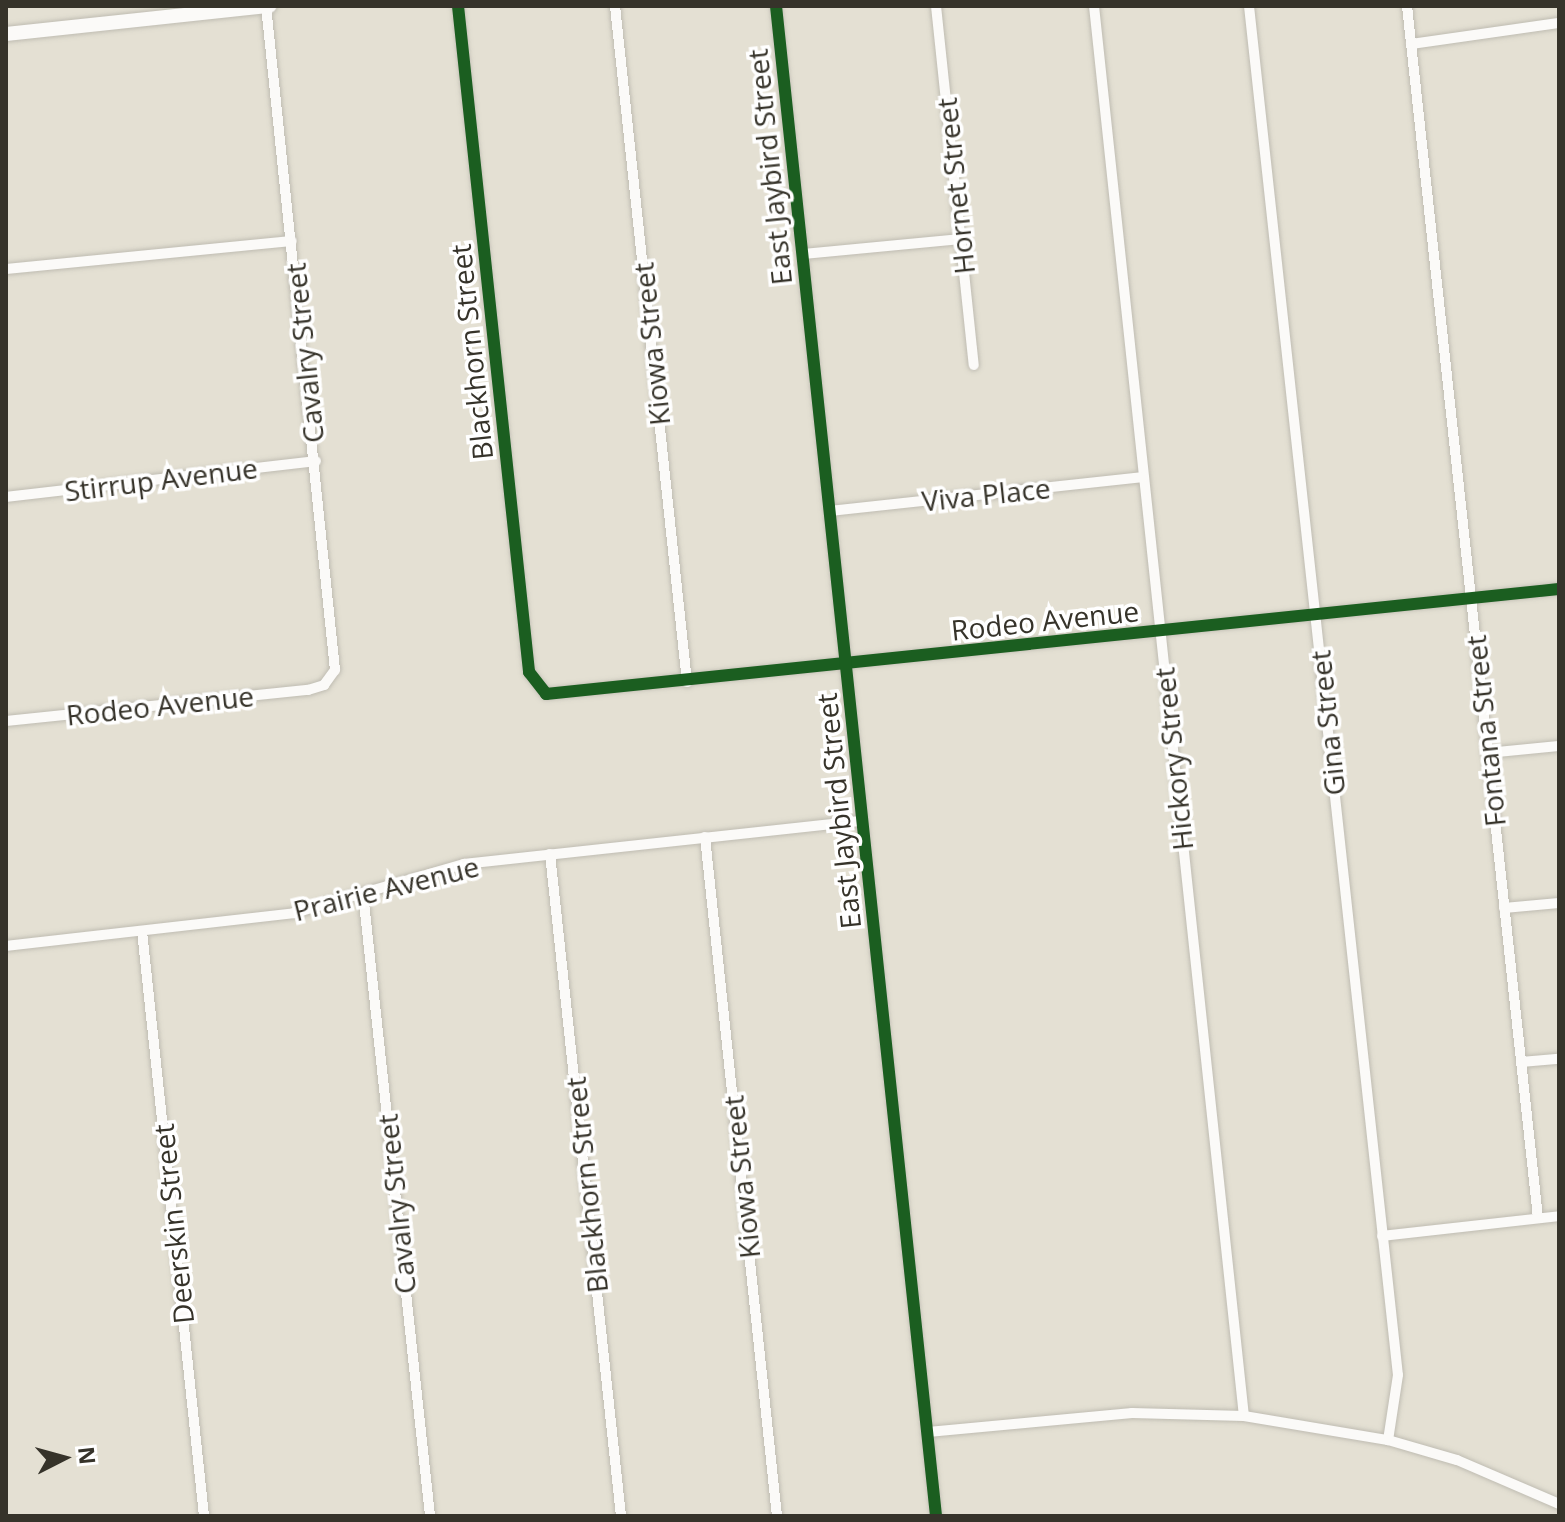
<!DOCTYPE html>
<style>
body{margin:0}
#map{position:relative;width:1565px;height:1522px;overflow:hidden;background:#e4e0d3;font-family:"Open Sans",sans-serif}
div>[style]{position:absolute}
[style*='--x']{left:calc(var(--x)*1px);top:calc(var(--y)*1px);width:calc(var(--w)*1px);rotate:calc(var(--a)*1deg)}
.roads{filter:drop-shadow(0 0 2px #bfbcb2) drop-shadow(0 0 2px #bfbcb2)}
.minor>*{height:10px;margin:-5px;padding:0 5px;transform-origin:5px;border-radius:5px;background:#fbfaf8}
.major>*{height:14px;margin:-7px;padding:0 7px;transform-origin:7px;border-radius:7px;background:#fbfaf8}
.cycleway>*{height:12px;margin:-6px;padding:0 6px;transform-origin:6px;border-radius:6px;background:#1b5e20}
span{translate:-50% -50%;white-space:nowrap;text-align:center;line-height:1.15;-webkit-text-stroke:7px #fff;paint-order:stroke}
.street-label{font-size:28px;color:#36332a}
.frame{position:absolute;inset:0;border:8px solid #36332a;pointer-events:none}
.north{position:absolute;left:24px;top:1418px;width:80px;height:80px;-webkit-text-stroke:6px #fff;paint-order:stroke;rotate:84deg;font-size:22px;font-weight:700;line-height:32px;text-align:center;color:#36332a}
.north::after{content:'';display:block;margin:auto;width:28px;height:36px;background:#36332a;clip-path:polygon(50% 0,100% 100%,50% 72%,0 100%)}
</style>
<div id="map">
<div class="roads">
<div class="minor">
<i style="--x:458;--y:6;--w:670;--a:83.91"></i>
<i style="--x:529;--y:672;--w:28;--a:52"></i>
<i style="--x:546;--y:694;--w:1018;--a:-5.92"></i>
<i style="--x:615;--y:6;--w:680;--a:83.92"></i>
<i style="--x:776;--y:6;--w:1518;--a:83.95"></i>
<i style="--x:936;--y:6;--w:361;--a:84"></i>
<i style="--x:1094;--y:6;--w:1418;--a:83.93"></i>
<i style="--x:1249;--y:6;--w:1377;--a:83.79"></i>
<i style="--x:1398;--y:1375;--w:66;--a:98.7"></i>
<i style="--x:1407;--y:6;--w:1219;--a:83.83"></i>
<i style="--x:1411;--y:44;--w:149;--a:-8.1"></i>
<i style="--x:803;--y:254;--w:159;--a:-5.4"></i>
<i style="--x:6;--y:269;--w:287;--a:-5.6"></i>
<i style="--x:6;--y:497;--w:312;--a:-6.6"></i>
<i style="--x:830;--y:511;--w:315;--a:-6.2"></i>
<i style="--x:6;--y:721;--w:304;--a:-5.9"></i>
<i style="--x:308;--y:690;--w:17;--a:-17"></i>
<i style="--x:324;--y:685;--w:19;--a:-54"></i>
<i style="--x:335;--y:670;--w:668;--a:-95.93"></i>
<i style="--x:1487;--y:753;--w:72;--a:-5.6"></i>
<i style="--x:705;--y:837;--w:683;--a:83.95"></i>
<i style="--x:550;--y:854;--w:666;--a:83.88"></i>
<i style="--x:363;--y:893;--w:627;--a:83.86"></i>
<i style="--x:1504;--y:908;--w:55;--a:-5.2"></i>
<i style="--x:142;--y:931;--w:588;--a:83.95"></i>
<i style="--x:6;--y:946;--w:290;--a:-6.5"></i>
<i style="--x:294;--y:913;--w:177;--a:-16.1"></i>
<i style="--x:464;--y:864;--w:400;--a:-6.2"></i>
<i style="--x:1521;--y:1062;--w:38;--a:-5"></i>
<i style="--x:1382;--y:1236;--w:178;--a:-6.4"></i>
<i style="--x:928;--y:1432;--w:205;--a:-5.3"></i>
<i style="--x:1132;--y:1413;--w:112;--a:1.5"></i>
<i style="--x:1244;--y:1416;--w:146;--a:9.5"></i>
<i style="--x:1388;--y:1440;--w:72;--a:16.2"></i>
<i style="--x:1457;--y:1460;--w:111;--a:23.3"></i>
</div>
<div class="major">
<i style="--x:6;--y:34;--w:265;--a:-6.1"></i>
</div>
</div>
<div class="cycleway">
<i style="--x:458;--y:6;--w:670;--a:83.91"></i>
<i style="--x:529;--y:672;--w:28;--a:52"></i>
<i style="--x:546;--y:694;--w:1018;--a:-5.92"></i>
<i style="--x:776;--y:6;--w:1518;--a:83.95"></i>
</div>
<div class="street-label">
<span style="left:769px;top:167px;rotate:-96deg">East Jaybird Street</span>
<span style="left:955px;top:186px;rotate:-96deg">Hornet Street</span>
<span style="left:651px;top:344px;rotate:-96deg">Kiowa Street</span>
<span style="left:471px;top:352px;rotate:-96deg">Blackhorn Street</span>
<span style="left:304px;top:353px;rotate:-96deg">Cavalry Street</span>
<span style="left:161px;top:479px;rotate:-7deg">Stirrup Avenue</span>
<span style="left:986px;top:494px;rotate:-6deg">Viva Place</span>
<span style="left:1045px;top:620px;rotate:-6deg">Rodeo Avenue</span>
<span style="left:160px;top:705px;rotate:-6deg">Rodeo Avenue</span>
<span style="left:1327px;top:723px;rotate:-96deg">Gina Street</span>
<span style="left:1485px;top:731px;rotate:-96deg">Fontana Street</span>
<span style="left:1173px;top:759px;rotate:-96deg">Hickory Street</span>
<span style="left:838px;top:811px;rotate:-96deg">East Jaybird Street</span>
<span style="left:386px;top:888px;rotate:-14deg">Prairie Avenue</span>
<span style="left:741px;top:1177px;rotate:-96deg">Kiowa Street</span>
<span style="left:586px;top:1185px;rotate:-96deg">Blackhorn Street</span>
<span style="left:396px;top:1204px;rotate:-96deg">Cavalry Street</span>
<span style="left:173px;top:1224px;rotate:-96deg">Deerskin Street</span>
</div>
<div class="frame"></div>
<div class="north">N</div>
</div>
